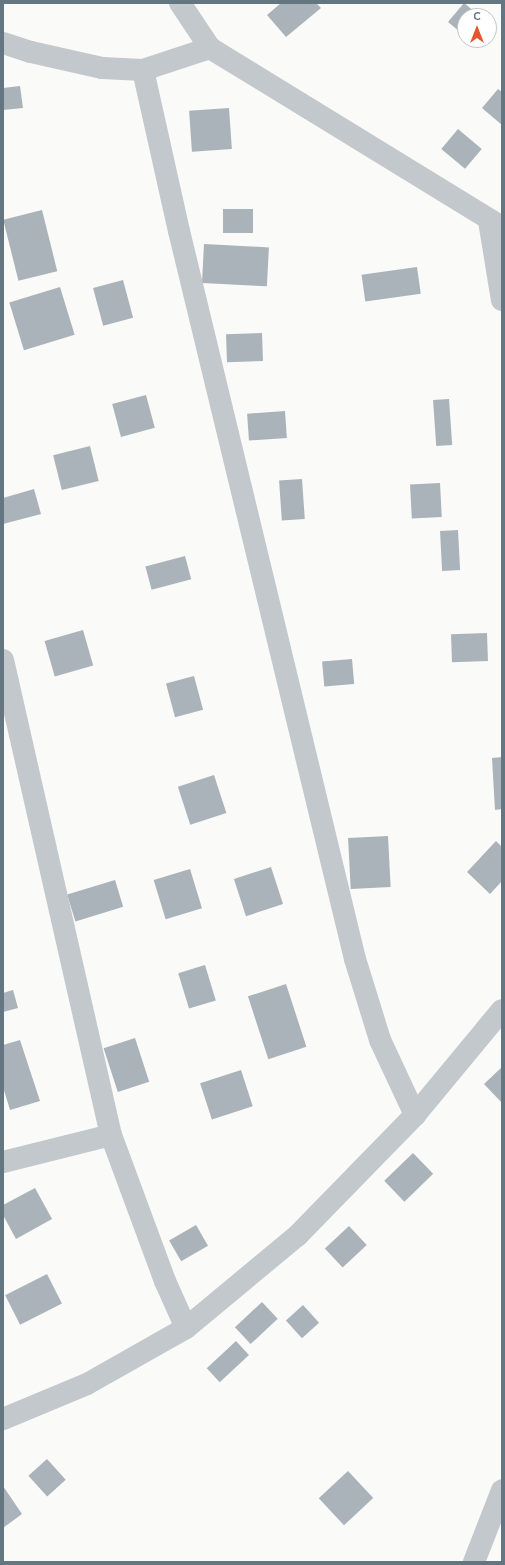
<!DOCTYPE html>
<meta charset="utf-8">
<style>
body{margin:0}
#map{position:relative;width:505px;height:1565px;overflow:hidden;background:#fafaf8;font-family:"Nunito Sans",sans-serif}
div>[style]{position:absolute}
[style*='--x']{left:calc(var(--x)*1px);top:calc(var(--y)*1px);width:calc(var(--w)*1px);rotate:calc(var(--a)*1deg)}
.building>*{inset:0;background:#aab3b9;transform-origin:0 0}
.street>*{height:22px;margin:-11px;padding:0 11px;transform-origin:11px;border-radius:11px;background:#c3c8cc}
span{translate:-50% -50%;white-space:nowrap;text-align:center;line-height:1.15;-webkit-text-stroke:4px #fff;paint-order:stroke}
.frame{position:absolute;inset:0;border:4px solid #657683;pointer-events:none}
.north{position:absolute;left:457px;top:8px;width:40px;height:40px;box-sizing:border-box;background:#fff;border:1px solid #c1c8cd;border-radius:50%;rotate:0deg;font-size:11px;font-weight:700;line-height:16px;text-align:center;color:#657683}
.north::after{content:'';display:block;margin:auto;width:14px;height:18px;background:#e4572e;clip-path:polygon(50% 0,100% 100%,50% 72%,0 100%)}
</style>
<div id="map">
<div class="building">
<i style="clip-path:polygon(281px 3px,316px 3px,321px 8px,286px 37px,267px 15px)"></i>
<i style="clip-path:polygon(464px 3px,480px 16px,465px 16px,465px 36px,448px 22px)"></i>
<i style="clip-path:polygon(20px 86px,23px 108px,3px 110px,3px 88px)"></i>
<i style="clip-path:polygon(498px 89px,502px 92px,502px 125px,482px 108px)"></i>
<i style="left:229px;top:108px;width:41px;height:40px;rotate:86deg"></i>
<i style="left:458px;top:129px;width:31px;height:26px;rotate:40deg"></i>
<i style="left:223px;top:209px;width:30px;height:24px"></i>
<i style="left:42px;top:210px;width:63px;height:40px;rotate:76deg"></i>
<i style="left:204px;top:244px;width:65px;height:39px;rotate:3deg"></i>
<i style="left:417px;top:267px;width:27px;height:56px;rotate:82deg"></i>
<i style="left:123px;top:280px;width:39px;height:31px;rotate:75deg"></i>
<i style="left:60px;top:287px;width:50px;height:53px;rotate:73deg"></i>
<i style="left:262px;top:333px;width:28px;height:36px;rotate:88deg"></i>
<i style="left:146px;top:395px;width:34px;height:35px;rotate:75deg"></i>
<i style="left:449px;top:399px;width:46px;height:16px;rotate:86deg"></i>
<i style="left:285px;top:411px;width:27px;height:38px;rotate:86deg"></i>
<i style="left:90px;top:446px;width:36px;height:38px;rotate:76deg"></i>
<i style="left:302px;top:479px;width:40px;height:23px;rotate:86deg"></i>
<i style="left:440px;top:483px;width:34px;height:30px;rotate:87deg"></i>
<i style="clip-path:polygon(34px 489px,41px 514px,3px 524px,3px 498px)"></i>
<i style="left:458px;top:530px;width:40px;height:18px;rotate:87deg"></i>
<i style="left:185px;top:556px;width:24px;height:41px;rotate:75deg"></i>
<i style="left:83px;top:630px;width:37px;height:40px;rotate:74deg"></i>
<i style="left:487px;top:633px;width:28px;height:36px;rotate:88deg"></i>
<i style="left:352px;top:659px;width:25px;height:30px;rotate:85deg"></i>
<i style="left:194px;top:676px;width:35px;height:29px;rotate:75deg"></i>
<i style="clip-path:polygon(502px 757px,502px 809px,495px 810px,492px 758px)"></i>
<i style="left:214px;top:775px;width:40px;height:38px;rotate:72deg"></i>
<i style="left:388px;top:836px;width:51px;height:40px;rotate:87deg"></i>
<i style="clip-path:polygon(496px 841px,502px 847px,502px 881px,490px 894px,467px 872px)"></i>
<i style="left:271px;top:867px;width:39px;height:39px;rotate:72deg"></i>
<i style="left:190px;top:869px;width:41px;height:38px;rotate:73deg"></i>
<i style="left:115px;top:880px;width:28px;height:50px;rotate:73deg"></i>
<i style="left:205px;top:965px;width:37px;height:28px;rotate:73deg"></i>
<i style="left:286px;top:984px;width:66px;height:40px;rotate:72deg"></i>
<i style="clip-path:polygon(13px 990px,18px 1008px,3px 1012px,3px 993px)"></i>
<i style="left:135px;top:1038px;width:46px;height:33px;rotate:72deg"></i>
<i style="clip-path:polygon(20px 1040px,40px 1101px,10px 1110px,3px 1087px,3px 1045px)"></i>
<i style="clip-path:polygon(502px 1067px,502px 1103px,484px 1084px)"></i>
<i style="left:241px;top:1070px;width:38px;height:43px;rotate:72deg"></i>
<i style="left:413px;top:1153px;width:29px;height:40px;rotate:46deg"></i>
<i style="clip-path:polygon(35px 1188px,52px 1219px,16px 1239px,3px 1215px,3px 1205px)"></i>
<i style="left:196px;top:1225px;width:24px;height:31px;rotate:60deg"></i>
<i style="left:349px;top:1226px;width:26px;height:33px;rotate:47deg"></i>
<i style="left:47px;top:1274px;width:33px;height:47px;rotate:63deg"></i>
<i style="left:262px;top:1302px;width:23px;height:37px;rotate:47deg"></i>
<i style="left:303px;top:1305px;width:24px;height:23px;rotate:48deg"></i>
<i style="left:236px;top:1341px;width:19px;height:40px;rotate:47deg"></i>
<i style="left:47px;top:1459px;width:28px;height:25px;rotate:48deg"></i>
<i style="left:348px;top:1471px;width:37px;height:40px;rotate:47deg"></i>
<i style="clip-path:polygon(3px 1486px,22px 1514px,3px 1528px)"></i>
</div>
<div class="street">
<i style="--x:180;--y:3;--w:54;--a:56.3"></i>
<i style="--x:210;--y:48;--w:342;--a:31.5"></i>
<i style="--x:3;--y:43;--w:29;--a:18"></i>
<i style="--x:31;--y:52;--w:73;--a:12.7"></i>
<i style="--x:102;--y:68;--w:41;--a:2.8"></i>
<i style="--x:143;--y:70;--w:71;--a:-18.2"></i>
<i style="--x:143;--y:70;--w:165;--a:77.4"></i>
<i style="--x:179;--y:231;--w:749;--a:76.41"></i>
<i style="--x:355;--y:959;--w:85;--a:72.8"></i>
<i style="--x:380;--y:1040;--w:83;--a:65"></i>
<i style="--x:489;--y:221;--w:80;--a:80.7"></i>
<i style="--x:3;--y:660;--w:487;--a:77.2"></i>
<i style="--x:111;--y:1135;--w:156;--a:69.7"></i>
<i style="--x:165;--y:1281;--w:51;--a:65.9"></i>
<i style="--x:3;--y:1162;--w:111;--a:-14"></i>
<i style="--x:3;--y:1419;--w:91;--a:-22.6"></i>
<i style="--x:87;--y:1384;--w:114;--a:-29.5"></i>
<i style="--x:186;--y:1328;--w:146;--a:-39.7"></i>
<i style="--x:298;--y:1235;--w:168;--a:-45.7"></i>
<i style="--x:415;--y:1115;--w:136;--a:-50.4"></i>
<i style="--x:474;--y:1562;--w:77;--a:-68.7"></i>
</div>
<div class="frame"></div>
<div class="north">С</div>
</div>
